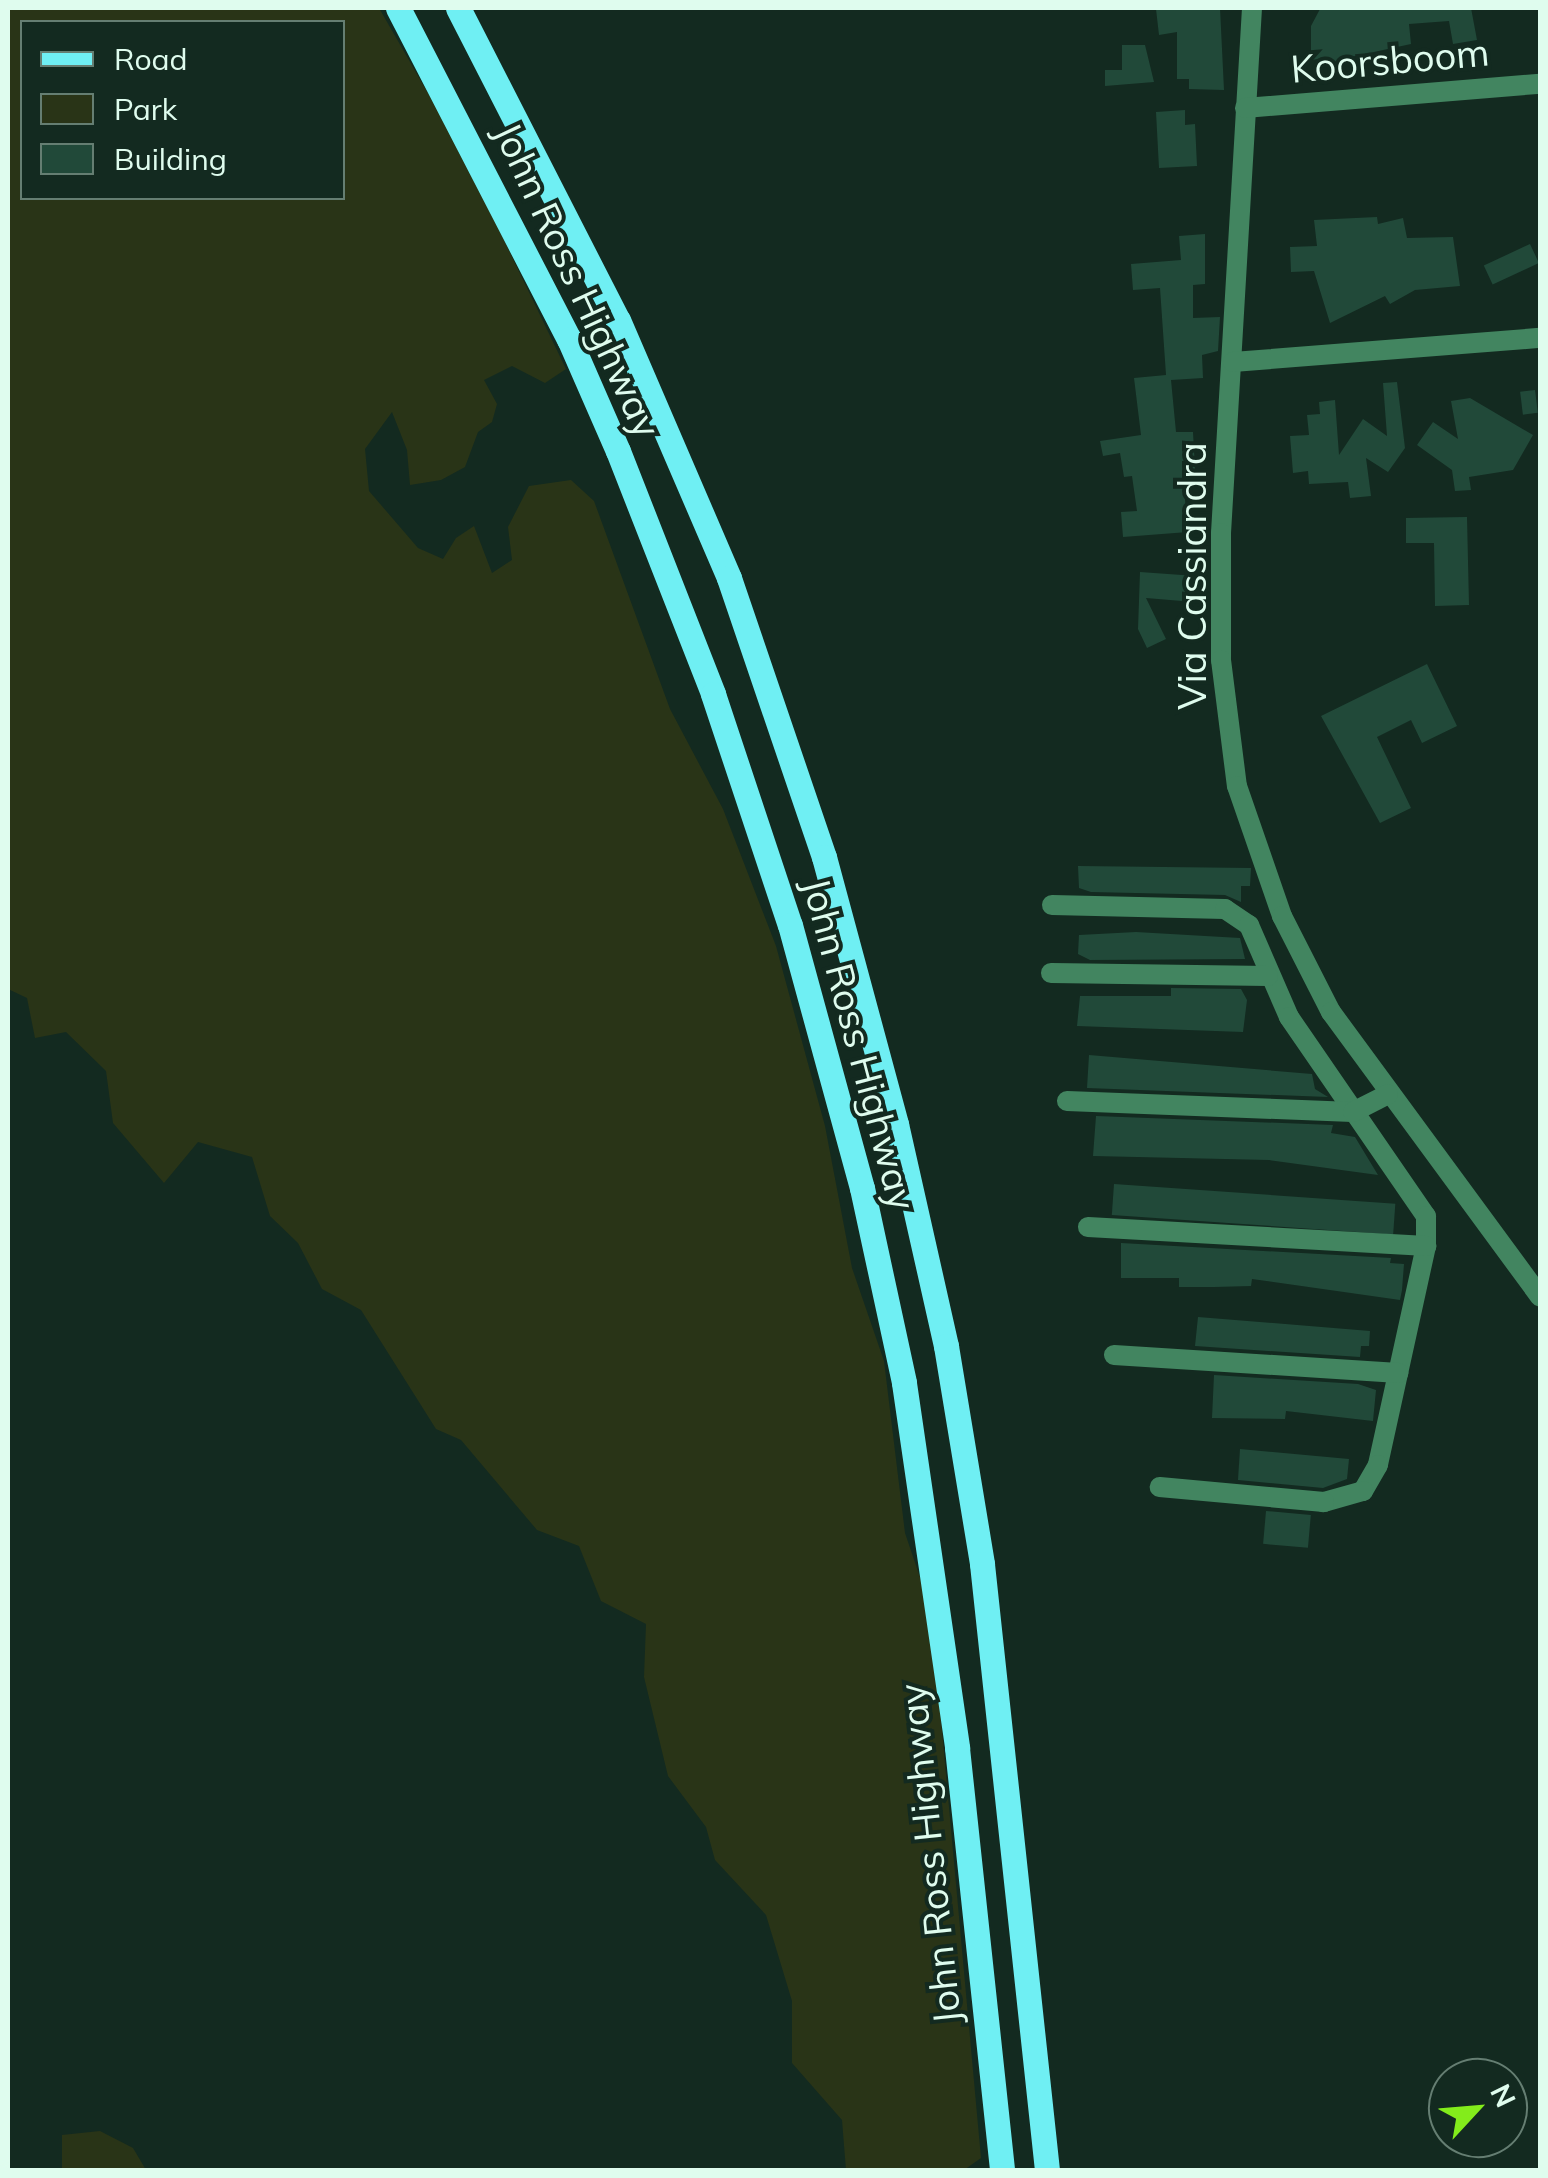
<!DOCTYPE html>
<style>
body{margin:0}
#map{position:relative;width:1548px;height:2178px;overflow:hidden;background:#132a20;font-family:Mulish,sans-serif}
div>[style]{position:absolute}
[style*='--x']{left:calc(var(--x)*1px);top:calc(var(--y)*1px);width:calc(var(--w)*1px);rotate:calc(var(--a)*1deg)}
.green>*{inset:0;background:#293417}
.building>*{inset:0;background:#214939;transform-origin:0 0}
.minor>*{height:20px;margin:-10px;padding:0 10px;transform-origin:10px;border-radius:10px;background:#428560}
.major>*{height:25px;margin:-12.5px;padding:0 12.5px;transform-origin:12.5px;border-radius:12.5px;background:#6feff3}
span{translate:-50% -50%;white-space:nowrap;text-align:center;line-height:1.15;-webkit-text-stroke:8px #132a20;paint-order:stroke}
.street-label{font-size:38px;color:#dffcee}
.frame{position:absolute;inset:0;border:10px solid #dffcee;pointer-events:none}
.legend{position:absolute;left:20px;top:20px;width:325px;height:180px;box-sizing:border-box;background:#132a20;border:2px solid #657e72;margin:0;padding:12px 18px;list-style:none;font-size:30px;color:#dffcee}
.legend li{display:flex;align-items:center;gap:20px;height:50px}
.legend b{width:50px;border:2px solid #657e72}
.north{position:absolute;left:1428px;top:2058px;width:100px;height:100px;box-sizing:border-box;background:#132a20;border:2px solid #657e72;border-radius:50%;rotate:64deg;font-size:28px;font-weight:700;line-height:40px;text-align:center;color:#dffcee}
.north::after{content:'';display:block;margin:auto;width:35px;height:45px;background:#83ec1b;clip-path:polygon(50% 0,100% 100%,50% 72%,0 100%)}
</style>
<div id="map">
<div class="green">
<i style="clip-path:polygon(evenodd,8px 8px,379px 8px,460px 149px,566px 369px,545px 383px,512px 366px,484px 380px,497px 404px,492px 422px,478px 432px,465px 467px,441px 480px,410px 485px,407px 450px,392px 412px,365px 449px,369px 491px,418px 548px,443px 559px,456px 538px,474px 526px,492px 573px,512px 560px,508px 527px,529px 486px,571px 480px,594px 501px,670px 709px,723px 809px,776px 946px,825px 1126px,852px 1268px,884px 1361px,905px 1533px,931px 1610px,981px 2158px,964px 2170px,846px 2170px,842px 2120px,792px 2063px,792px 2001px,766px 1915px,715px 1860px,706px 1827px,668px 1776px,644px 1677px,646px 1624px,601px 1601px,579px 1546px,537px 1530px,461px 1440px,436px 1429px,361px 1310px,322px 1289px,298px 1243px,270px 1216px,252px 1157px,198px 1142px,164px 1183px,113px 1123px,106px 1071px,66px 1032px,35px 1038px,27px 998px,8px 989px,8px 8px,22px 22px,342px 22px,342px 198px,22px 198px,22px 22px)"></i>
<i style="clip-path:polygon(100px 2131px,133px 2148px,146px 2170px,62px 2170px,62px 2135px)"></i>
</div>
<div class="building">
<i style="clip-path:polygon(1220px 8px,1224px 90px,1189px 89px,1189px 79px,1177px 79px,1177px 32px,1159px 35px,1156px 9px)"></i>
<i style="clip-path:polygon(1471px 8px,1477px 40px,1453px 44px,1449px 21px,1409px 24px,1411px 44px,1346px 58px,1346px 65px,1326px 67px,1325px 58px,1311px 60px,1311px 26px,1320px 9px)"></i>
<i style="clip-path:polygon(1122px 45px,1145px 45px,1154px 82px,1105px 86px,1105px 70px,1122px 70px)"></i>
<i style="clip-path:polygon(1185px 110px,1185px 125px,1195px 124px,1197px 166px,1159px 168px,1156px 112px)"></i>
<i style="clip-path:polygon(1377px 217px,1378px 224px,1403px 218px,1407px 238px,1453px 237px,1460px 286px,1415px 290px,1390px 304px,1385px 296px,1330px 323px,1314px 271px,1291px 272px,1290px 247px,1317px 246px,1314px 220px)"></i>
<i style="clip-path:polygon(1205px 234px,1205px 284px,1193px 285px,1193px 318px,1220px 317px,1218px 351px,1202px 355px,1203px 378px,1171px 380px,1176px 432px,1193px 432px,1196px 488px,1184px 489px,1188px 532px,1123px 537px,1121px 512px,1137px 511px,1132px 476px,1124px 477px,1120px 453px,1103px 456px,1100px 441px,1141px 435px,1134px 378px,1166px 375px,1160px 288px,1133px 290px,1131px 264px,1181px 260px,1179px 236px)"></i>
<i style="left:1530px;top:244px;width:21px;height:51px;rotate:65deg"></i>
<i style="clip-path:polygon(1397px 382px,1405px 448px,1388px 472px,1366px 458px,1371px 496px,1350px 498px,1348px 482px,1309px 484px,1308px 471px,1293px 473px,1290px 436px,1309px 435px,1307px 415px,1320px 414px,1319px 402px,1335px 400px,1339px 455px,1363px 419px,1387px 436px,1383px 383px)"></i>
<i style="left:1535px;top:390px;width:23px;height:15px;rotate:83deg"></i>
<i style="clip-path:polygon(1470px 398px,1533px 435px,1513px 470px,1469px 477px,1471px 490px,1455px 491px,1452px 470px,1417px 445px,1433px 422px,1458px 439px,1451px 401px)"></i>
<i style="clip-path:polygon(1467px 517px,1469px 605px,1435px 606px,1434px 543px,1406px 543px,1406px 518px)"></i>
<i style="clip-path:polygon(1140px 572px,1196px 576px,1194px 602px,1146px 598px,1166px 639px,1147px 648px,1138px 629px)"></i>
<i style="clip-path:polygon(1427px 664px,1457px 726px,1422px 743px,1411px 720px,1377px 737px,1411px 808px,1380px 823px,1321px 716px)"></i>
<i style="clip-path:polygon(1078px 866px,1251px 868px,1250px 886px,1241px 886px,1241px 902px,1225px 895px,1091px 892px,1079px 888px)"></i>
<i style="clip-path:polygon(1136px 932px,1240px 938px,1245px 959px,1090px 960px,1078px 954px,1079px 935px)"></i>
<i style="clip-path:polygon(1171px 988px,1241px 989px,1247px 1000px,1243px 1032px,1077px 1026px,1080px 996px,1171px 996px)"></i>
<i style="clip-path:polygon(1089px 1055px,1312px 1074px,1315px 1089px,1328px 1097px,1087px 1088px)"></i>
<i style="clip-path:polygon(1096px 1116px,1333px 1125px,1331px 1133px,1355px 1137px,1378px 1175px,1269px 1160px,1093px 1156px)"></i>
<i style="left:1114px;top:1184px;width:282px;height:31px;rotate:4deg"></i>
<i style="clip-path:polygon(1121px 1243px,1391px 1258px,1390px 1263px,1404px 1264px,1402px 1290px,1400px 1300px,1252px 1279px,1251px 1286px,1214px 1287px,1179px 1287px,1179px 1278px,1121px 1278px)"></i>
<i style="clip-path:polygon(1198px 1317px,1370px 1331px,1369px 1346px,1361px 1346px,1360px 1357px,1195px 1346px)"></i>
<i style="clip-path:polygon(1214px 1375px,1358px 1384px,1376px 1390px,1373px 1421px,1286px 1411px,1285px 1419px,1212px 1418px)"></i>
<i style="clip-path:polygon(1240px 1449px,1349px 1459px,1347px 1479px,1323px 1488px,1238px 1480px)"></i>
<i style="left:1266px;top:1511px;width:45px;height:33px;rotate:5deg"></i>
</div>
<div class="minor">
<i style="--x:1252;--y:8;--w:526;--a:93.38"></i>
<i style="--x:1221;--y:533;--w:127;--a:90"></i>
<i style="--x:1221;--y:660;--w:127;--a:82.8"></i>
<i style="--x:1237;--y:786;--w:138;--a:70.9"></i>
<i style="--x:1282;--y:916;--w:108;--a:63"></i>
<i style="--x:1331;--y:1012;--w:353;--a:53.7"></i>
<i style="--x:1245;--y:108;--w:296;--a:-4.7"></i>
<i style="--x:1233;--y:362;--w:308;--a:-4.5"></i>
<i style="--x:1052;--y:905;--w:173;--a:1.3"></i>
<i style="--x:1225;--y:909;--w:29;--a:34"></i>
<i style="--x:1249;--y:925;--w:100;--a:66.5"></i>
<i style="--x:1289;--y:1017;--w:242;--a:55.5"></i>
<i style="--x:1426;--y:1216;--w:30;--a:90"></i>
<i style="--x:1426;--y:1246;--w:224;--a:102.4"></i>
<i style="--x:1378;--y:1465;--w:30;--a:120"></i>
<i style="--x:1363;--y:1491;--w:41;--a:164.2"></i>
<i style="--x:1324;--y:1502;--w:165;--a:-174.8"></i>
<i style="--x:1051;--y:973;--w:217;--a:0.8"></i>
<i style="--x:1067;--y:1101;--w:286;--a:2.2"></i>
<i style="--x:1353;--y:1112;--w:39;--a:-27"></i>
<i style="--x:1088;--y:1227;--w:339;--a:3.2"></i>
<i style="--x:1114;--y:1355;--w:285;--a:3.6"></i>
</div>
<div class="major">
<i style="--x:398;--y:8;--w:373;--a:62.7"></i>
<i style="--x:569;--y:339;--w:122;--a:66.4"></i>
<i style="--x:618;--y:451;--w:261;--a:68.6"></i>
<i style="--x:713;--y:694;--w:243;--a:71.6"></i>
<i style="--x:790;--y:925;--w:273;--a:74.7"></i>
<i style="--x:862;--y:1188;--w:199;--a:77.8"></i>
<i style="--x:904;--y:1383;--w:369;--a:81.7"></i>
<i style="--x:957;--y:1748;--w:424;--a:83.9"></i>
<i style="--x:458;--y:8;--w:351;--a:62.9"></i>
<i style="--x:618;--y:320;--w:281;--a:66.7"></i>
<i style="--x:729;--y:578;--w:295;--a:71.2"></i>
<i style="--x:824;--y:857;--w:277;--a:74.9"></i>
<i style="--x:896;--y:1124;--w:228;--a:77.3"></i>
<i style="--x:946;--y:1346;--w:221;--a:80.6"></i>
<i style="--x:982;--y:1564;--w:609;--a:83.88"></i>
</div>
<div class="street-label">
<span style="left:1390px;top:61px;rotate:-5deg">Koorsboom</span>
<span style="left:577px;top:280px;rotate:65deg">John Ross Highway</span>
<span style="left:1193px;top:576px;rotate:-90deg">Via Cassiandra</span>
<span style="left:859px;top:1044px;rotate:75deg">John Ross Highway</span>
<span style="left:930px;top:1854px;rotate:-96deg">John Ross Highway</span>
</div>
<div class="frame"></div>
<ul class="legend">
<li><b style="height:12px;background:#6feff3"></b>Road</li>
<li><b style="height:28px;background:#293417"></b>Park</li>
<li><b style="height:28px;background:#214939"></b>Building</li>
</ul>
<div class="north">N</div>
</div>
